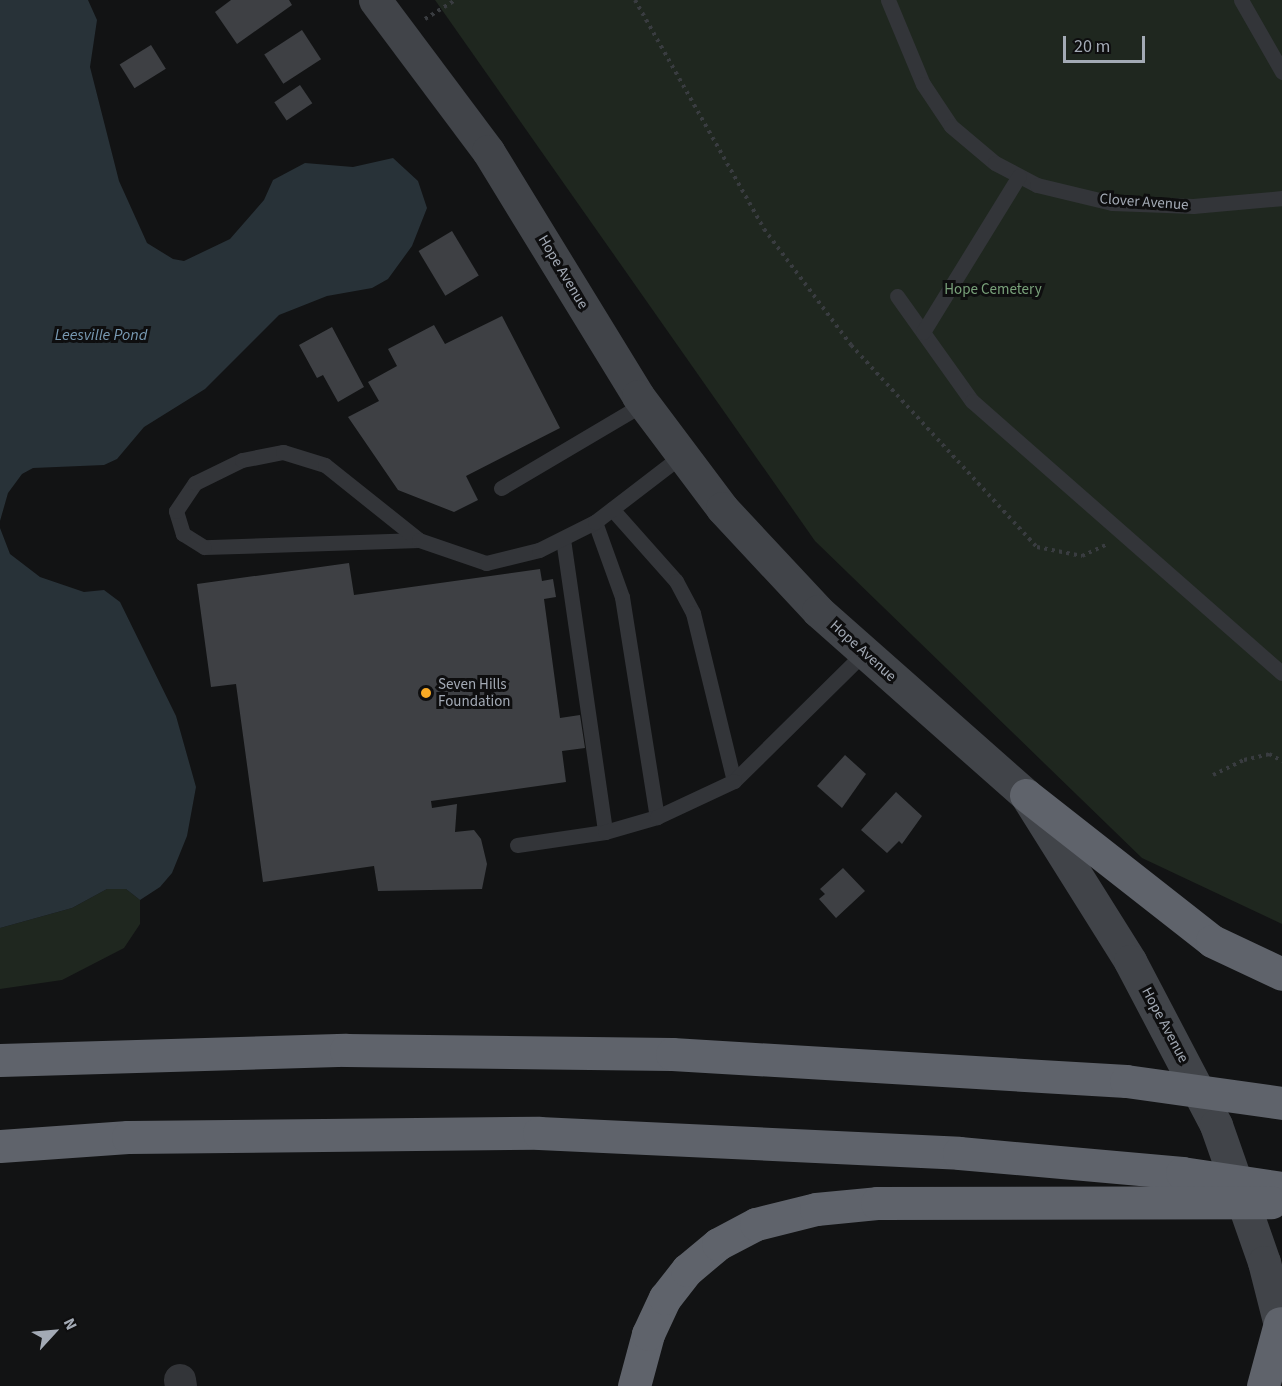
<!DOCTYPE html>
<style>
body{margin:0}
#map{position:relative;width:1282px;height:1386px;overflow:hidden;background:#121314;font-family:"Source Sans 3",sans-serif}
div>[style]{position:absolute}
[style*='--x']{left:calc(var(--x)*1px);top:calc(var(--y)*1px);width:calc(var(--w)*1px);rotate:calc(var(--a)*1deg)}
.green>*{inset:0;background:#1f271f}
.water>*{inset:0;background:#283238}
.building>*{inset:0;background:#3e4044;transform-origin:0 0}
.path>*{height:4px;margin-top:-2px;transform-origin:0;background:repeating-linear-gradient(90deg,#393c40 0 3px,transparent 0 7.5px)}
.service>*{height:15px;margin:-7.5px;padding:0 7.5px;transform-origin:7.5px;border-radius:7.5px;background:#333539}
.minor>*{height:32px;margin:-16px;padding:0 16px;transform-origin:16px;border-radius:16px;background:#333539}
.secondary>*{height:33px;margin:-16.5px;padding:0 16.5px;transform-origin:16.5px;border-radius:16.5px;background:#414449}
.motorway>*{height:33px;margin:-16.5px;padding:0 16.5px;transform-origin:16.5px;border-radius:16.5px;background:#5f636b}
.dots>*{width:16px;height:16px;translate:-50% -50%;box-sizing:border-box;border:3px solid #0e0e0f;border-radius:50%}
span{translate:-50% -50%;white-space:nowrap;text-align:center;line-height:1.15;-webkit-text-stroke:6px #0e0e0f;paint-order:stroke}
.street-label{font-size:15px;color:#a3aab5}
.park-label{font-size:15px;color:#79a17a}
.poi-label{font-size:15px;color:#a3aab5}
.left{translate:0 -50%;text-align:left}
.water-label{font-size:16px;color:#7899b2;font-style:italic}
.north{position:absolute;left:24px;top:1302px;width:60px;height:60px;-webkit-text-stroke:4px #0e0e0f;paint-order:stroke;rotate:64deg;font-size:16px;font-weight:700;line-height:24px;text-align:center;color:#a3aab5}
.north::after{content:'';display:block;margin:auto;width:21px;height:27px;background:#a3aab5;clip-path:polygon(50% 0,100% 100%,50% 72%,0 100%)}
.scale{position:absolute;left:1063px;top:36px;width:82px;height:27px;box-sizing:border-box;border:3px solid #a3aab5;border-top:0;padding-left:8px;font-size:18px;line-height:21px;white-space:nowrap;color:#a3aab5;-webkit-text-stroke:4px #0e0e0f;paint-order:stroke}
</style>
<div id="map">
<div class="green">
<i style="clip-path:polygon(435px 0,1282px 0,1282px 924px,1142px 858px,815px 541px)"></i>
<i style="clip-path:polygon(107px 889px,126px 889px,140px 900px,140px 924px,124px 948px,62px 980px,0 989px,0 928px,72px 908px)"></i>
</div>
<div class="water">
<i style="clip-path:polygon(0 0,88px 0,97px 20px,90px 67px,119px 181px,147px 243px,173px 259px,184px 261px,230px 239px,264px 200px,273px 180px,305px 163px,353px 167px,393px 158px,418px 181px,427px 208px,412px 246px,388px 279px,372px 288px,327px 296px,279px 315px,205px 389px,144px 427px,117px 459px,104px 465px,33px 468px,22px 474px,8px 493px,0 521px)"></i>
<i style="clip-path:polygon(0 528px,10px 554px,40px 577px,84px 592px,104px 590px,120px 602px,176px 716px,196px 787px,187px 836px,172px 873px,160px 887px,140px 900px,126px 889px,107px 889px,72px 908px,0 928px)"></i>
</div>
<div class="building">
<i style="clip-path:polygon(231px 0,289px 0,292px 5px,237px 44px,215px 12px)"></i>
<i style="left:302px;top:30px;width:35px;height:45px;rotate:57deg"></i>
<i style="left:151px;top:45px;width:28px;height:37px;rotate:58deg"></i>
<i style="left:300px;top:85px;width:22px;height:31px;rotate:56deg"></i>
<i style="left:452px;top:231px;width:52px;height:39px;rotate:59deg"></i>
<i style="clip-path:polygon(502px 316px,560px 428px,466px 476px,478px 500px,454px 512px,398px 490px,348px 417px,379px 401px,368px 382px,397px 366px,388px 349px,434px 325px,445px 344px)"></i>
<i style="clip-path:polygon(332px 327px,364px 387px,338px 402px,323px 375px,317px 378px,299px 345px)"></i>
<i style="clip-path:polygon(349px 563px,354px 595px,540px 569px,542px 581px,553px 579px,556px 597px,544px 599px,560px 718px,580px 715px,585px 748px,562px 751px,566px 782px,431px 801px,432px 808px,457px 804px,455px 832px,474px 830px,481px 839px,487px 864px,482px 889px,378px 891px,374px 866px,263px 882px,236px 684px,211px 687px,197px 584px)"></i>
<i style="clip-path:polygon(845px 755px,866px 774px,842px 808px,817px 786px)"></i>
<i style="clip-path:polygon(896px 792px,922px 816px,902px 844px,899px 841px,887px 853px,861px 830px)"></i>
<i style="clip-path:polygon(843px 868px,865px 891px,836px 918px,819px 899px,825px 894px,820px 889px)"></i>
</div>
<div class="path">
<i style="--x:635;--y:0;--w:263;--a:60.6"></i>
<i style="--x:764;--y:229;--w:145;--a:53.1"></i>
<i style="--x:851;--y:345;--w:275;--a:47.4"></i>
<i style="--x:1037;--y:547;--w:46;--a:11.3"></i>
<i style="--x:1082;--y:556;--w:26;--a:-25"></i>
<i style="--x:425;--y:19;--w:36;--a:-32"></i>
<i style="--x:1213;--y:775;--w:34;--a:-26"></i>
<i style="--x:1244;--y:760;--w:26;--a:-13"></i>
<i style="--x:1269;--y:754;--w:15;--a:28"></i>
</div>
<div class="service">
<i style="--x:888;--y:0;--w:91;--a:67.4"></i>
<i style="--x:923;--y:84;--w:50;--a:56.3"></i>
<i style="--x:951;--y:126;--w:57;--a:40.1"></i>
<i style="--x:995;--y:163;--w:47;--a:27.6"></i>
<i style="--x:1037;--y:185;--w:77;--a:13.5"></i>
<i style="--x:1112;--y:203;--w:81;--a:2.1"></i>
<i style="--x:1193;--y:206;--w:89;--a:-5.1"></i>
<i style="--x:1241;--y:0;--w:83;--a:60.3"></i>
<i style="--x:897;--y:296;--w:129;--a:54.5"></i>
<i style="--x:972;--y:401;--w:412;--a:41.3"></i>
<i style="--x:923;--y:332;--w:183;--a:-58.4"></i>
<i style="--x:501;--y:488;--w:165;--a:-30.6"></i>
<i style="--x:612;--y:509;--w:96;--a:48.4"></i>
<i style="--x:676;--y:581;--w:36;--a:62"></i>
<i style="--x:693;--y:613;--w:173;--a:76.3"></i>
<i style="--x:734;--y:781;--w:182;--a:-44.6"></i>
<i style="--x:595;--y:522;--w:80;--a:70.2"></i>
<i style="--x:622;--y:597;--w:223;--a:81"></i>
<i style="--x:563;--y:539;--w:296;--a:81.8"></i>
<i style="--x:419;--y:540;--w:215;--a:178.1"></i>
<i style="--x:204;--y:547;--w:25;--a:-148"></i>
<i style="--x:183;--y:534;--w:24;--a:-107"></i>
<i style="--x:176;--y:511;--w:34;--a:-56"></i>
<i style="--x:195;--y:483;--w:52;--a:-26.1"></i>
<i style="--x:242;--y:460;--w:42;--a:-11"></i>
<i style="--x:283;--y:452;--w:44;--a:17.2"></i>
<i style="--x:325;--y:465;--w:120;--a:38.6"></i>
<i style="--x:419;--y:540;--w:71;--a:18.9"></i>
<i style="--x:486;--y:563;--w:55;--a:-13.8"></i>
<i style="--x:539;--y:550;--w:63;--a:-26.6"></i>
<i style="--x:595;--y:522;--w:108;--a:-37.5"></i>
<i style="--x:517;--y:845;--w:89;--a:-8.4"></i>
<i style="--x:605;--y:832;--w:54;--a:-16.1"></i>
<i style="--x:657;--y:817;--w:85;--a:-25.1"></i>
</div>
<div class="minor">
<i style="--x:180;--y:1380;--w:6;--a:81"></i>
</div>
<div class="secondary">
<i style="--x:375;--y:0;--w:189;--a:53.2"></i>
<i style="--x:488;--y:151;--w:287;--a:58.5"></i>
<i style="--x:638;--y:396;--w:140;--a:53.1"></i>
<i style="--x:722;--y:508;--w:141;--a:47"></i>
<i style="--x:818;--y:611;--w:278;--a:41.5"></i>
<i style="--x:1026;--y:795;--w:196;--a:57.9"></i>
<i style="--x:1130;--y:961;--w:185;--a:62.3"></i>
<i style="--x:1216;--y:1125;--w:145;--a:70.7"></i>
<i style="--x:1264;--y:1262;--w:73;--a:75.8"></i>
</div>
<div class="motorway">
<i style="--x:1026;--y:795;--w:236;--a:38.1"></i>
<i style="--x:1212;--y:941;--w:77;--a:25.2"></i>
<i style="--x:0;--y:1060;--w:346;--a:-1.7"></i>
<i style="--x:346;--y:1050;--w:326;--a:0.7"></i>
<i style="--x:672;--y:1054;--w:455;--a:3.4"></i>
<i style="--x:1126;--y:1081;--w:158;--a:8"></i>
<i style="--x:0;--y:1146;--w:128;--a:-4"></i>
<i style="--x:128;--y:1137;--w:411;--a:-0.6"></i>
<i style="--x:539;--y:1133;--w:420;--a:2.7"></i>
<i style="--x:959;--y:1153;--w:224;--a:5.1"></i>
<i style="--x:1182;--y:1173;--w:101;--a:8.5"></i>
<i style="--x:634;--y:1386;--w:54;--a:-74.9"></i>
<i style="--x:648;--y:1334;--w:40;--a:-65"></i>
<i style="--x:665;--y:1298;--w:36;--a:-52"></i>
<i style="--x:687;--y:1270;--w:40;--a:-40"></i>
<i style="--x:718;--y:1244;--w:43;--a:-27.8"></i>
<i style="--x:756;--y:1224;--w:62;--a:-14"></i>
<i style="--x:816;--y:1209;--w:61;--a:-5.6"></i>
<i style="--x:877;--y:1203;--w:394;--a:-0.1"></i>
<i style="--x:1263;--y:1386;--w:65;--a:-74.9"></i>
</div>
<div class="dots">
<i style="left:426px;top:693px;background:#f9aa25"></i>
</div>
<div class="street-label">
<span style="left:1144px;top:202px;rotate:4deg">Clover Avenue</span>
<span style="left:563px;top:272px;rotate:59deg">Hope Avenue</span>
<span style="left:863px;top:651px;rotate:42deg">Hope Avenue</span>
<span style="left:1165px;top:1025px;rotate:62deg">Hope Avenue</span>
</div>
<div class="park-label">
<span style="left:993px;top:290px">Hope Cemetery</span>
</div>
<div class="poi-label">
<span class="left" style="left:438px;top:693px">Seven Hills<br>Foundation</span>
</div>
<div class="water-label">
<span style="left:101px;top:335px">Leesville Pond</span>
</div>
<div class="north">N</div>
<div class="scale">20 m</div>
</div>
